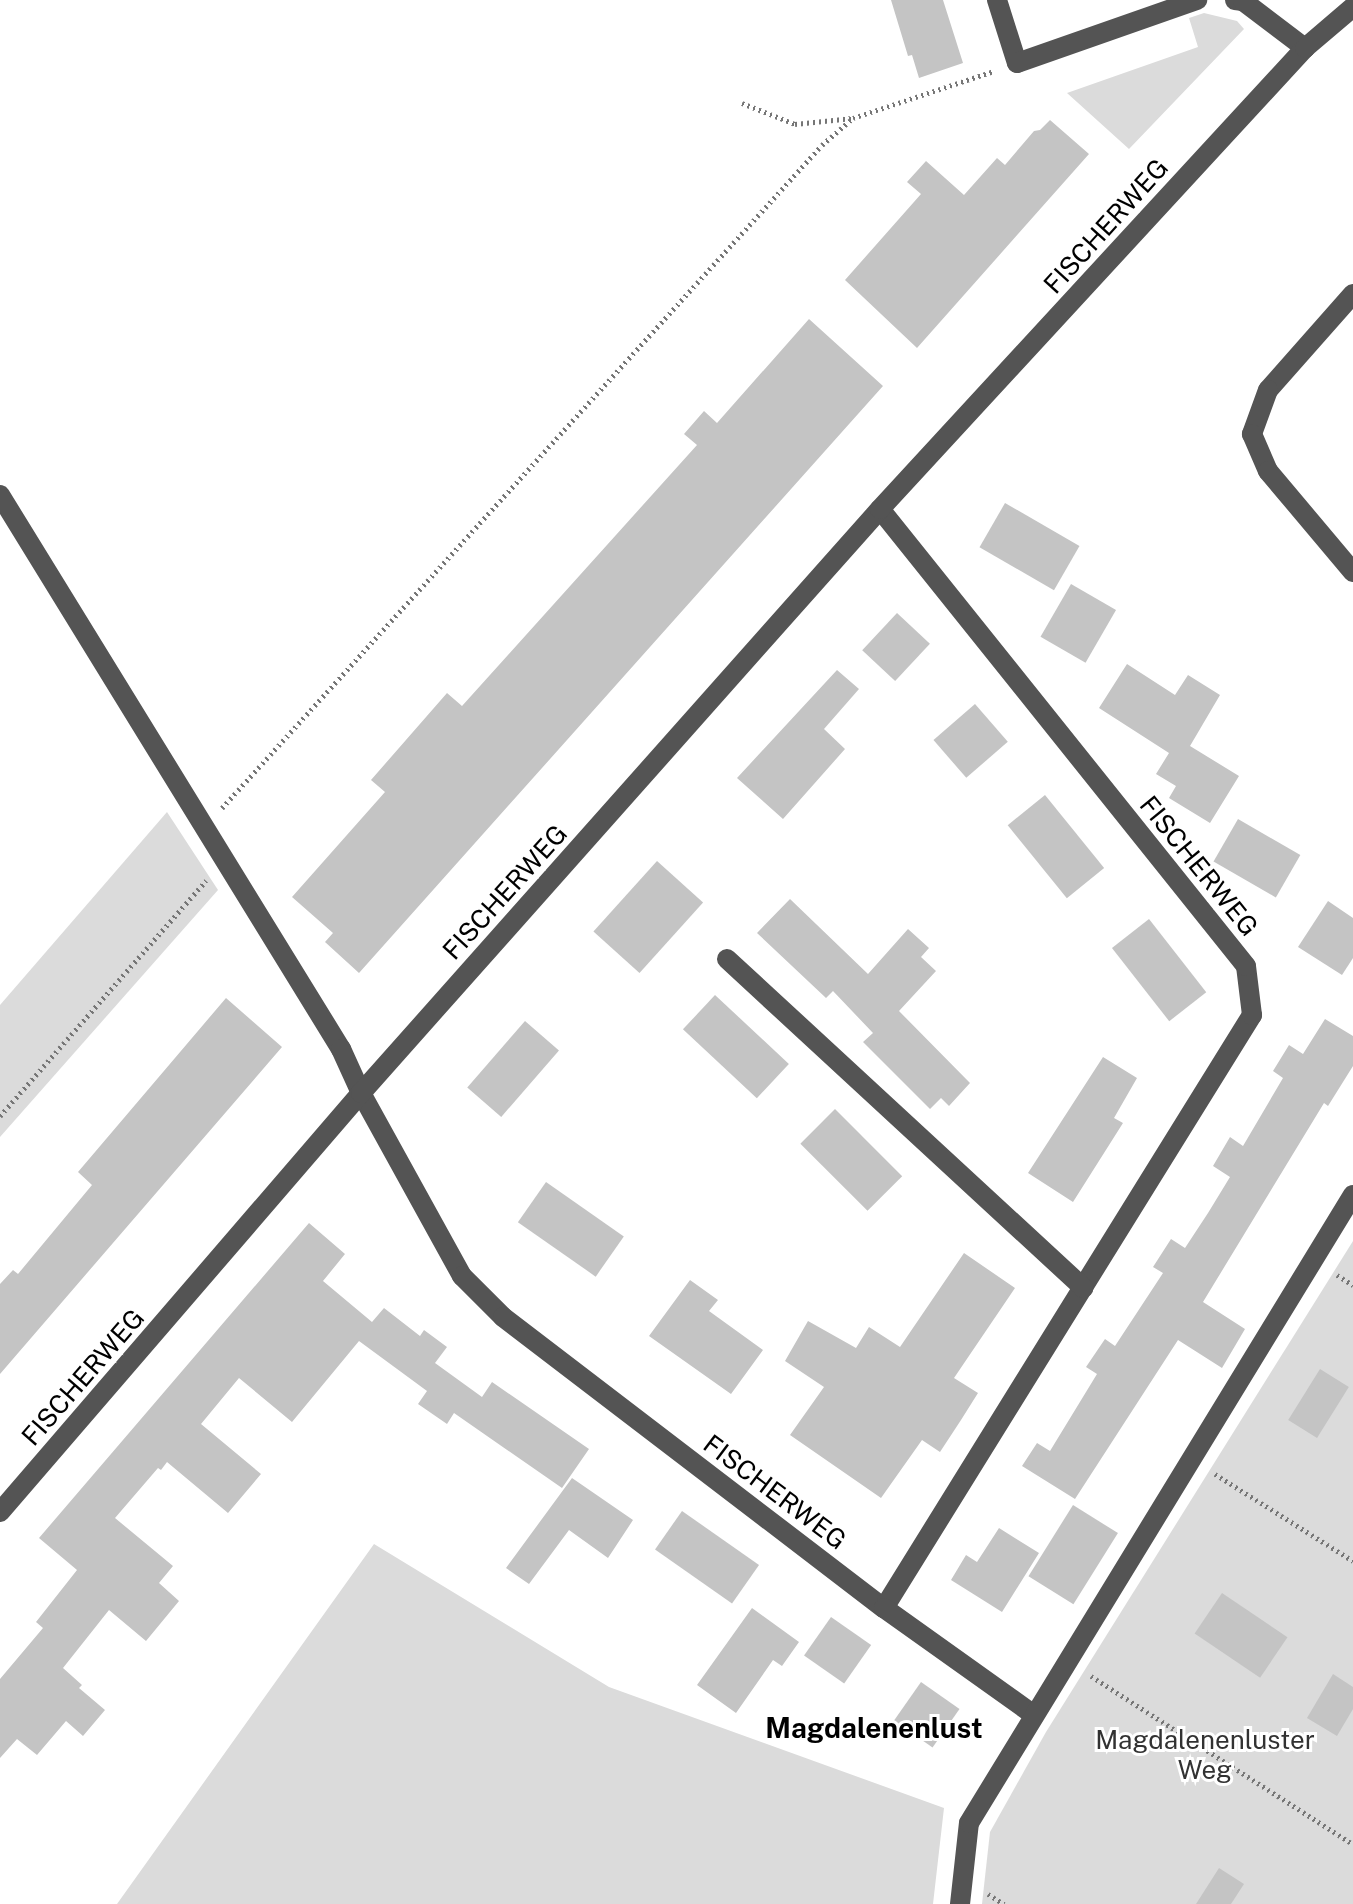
<!DOCTYPE html>
<style>
body{margin:0}
#map{position:relative;width:1353px;height:1904px;overflow:hidden;background:#fff;font-family:"Public Sans",sans-serif}
div>[style]{position:absolute}
[style*='--x']{left:calc(var(--x)*1px);top:calc(var(--y)*1px);width:calc(var(--w)*1px);rotate:calc(var(--a)*1deg)}
.green>*{inset:0;background:#dbdbdb}
.building>*{inset:0;background:#c4c4c4;transform-origin:0 0}
.path>*{height:5px;margin-top:-2.5px;transform-origin:0;background:repeating-linear-gradient(90deg,#767676 0 2px,transparent 0 6px)}
.minor>*{height:20px;margin:-10px;padding:0 10px;transform-origin:10px;border-radius:10px;background:#545454}
span{translate:-50% -50%;white-space:nowrap;text-align:center;line-height:1.15;-webkit-text-stroke:6px #fff;paint-order:stroke}
.street-label{font-size:26px;color:#000}
.park-label{font-size:26px;color:#323232}
.neighbourhood-label{font-size:28px;color:#000;font-weight:700}
</style>
<div id="map">
<div class="green">
<i style="clip-path:polygon(1204px 13px,1237px 21px,1244px 29px,1129px 149px,1067px 93px,1198px 47px,1189px 18px)"></i>
<i style="clip-path:polygon(167px 812px,218px 890px,0 1137px,0 1005px)"></i>
<i style="clip-path:polygon(1353px 1241px,1353px 1904px,982px 1904px,990px 1832px,1046px 1732px)"></i>
<i style="clip-path:polygon(374px 1544px,609px 1687px,944px 1808px,933px 1904px,117px 1904px)"></i>
</div>
<div class="building">
<i style="clip-path:polygon(891px 0,943px 0,963px 63px,919px 78px,912px 55px,908px 56px)"></i>
<i style="clip-path:polygon(1050px 120px,1089px 154px,917px 348px,845px 280px,921px 194px,907px 182px,926px 161px,964px 195px,997px 158px,1005px 165px,1034px 131px,1040px 130px)"></i>
<i style="clip-path:polygon(809px 319px,883px 386px,359px 973px,325px 942px,333px 933px,292px 897px,385px 792px,371px 780px,447px 693px,462px 706px,697px 445px,684px 434px,704px 411px,717px 423px)"></i>
<i style="left:1005px;top:503px;width:86px;height:51px;rotate:30deg"></i>
<i style="left:1071px;top:584px;width:52px;height:61px;rotate:30deg"></i>
<i style="left:897px;top:613px;width:45px;height:51px;rotate:43deg"></i>
<i style="clip-path:polygon(1127px 664px,1175px 695px,1188px 675px,1220px 695px,1190px 746px,1239px 776px,1210px 823px,1169px 798px,1176px 786px,1156px 774px,1169px 753px,1099px 708px)"></i>
<i style="clip-path:polygon(837px 670px,859px 689px,824px 729px,845px 749px,783px 819px,737px 778px)"></i>
<i style="left:975px;top:704px;width:50px;height:55px;rotate:49deg"></i>
<i style="left:1045px;top:795px;width:94px;height:48px;rotate:51deg"></i>
<i style="left:1238px;top:819px;width:72px;height:49px;rotate:30deg"></i>
<i style="left:657px;top:861px;width:62px;height:95px;rotate:42deg"></i>
<i style="clip-path:polygon(790px 899px,868px 974px,908px 929px,929px 948px,921px 957px,936px 971px,899px 1011px,970px 1083px,949px 1106px,941px 1098px,930px 1109px,863px 1042px,873px 1033px,833px 991px,826px 998px,757px 933px)"></i>
<i style="clip-path:polygon(1328px 901px,1353px 918px,1353px 958px,1342px 975px,1298px 947px)"></i>
<i style="left:1149px;top:919px;width:93px;height:47px;rotate:52deg"></i>
<i style="left:715px;top:995px;width:101px;height:47px;rotate:43deg"></i>
<i style="clip-path:polygon(226px 998px,282px 1047px,0 1374px,0 1284px,13px 1270px,18px 1274px,92px 1185px,78px 1172px)"></i>
<i style="clip-path:polygon(1325px 1019px,1353px 1036px,1353px 1066px,1328px 1106px,1324px 1103px,1203px 1302px,1245px 1329px,1222px 1368px,1178px 1340px,1075px 1499px,1022px 1466px,1037px 1443px,1050px 1451px,1097px 1374px,1086px 1367px,1105px 1339px,1115px 1346px,1163px 1273px,1153px 1267px,1171px 1239px,1185px 1248px,1208px 1213px,1230px 1177px,1213px 1166px,1230px 1137px,1243px 1146px,1283px 1078px,1273px 1071px,1289px 1045px,1303px 1054px)"></i>
<i style="left:525px;top:1021px;width:45px;height:88px;rotate:41deg"></i>
<i style="clip-path:polygon(1103px 1057px,1137px 1078px,1114px 1118px,1123px 1123px,1073px 1202px,1028px 1173px)"></i>
<i style="left:835px;top:1109px;width:95px;height:49px;rotate:45deg"></i>
<i style="left:546px;top:1182px;width:95px;height:49px;rotate:35deg"></i>
<i style="clip-path:polygon(309px 1223px,345px 1254px,323px 1281px,372px 1322px,384px 1308px,420px 1336px,424px 1330px,447px 1347px,435px 1363px,482px 1397px,492px 1382px,589px 1449px,562px 1488px,454px 1413px,447px 1424px,418px 1404px,427px 1391px,359px 1341px,292px 1422px,239px 1378px,201px 1424px,261px 1474px,228px 1513px,167px 1462px,161px 1470px,158px 1468px,115px 1518px,173px 1566px,159px 1583px,179px 1601px,146px 1641px,109px 1610px,63px 1668px,82px 1685px,79px 1688px,105px 1710px,83px 1736px,66px 1721px,37px 1755px,17px 1739px,0 1758px,0 1679px,43px 1628px,36px 1622px,77px 1570px,39px 1538px)"></i>
<i style="clip-path:polygon(964px 1253px,1015px 1288px,954px 1378px,978px 1393px,961px 1420px,940px 1452px,922px 1440px,881px 1498px,790px 1435px,824px 1387px,785px 1361px,808px 1321px,856px 1348px,869px 1327px,900px 1347px)"></i>
<i style="clip-path:polygon(690px 1280px,718px 1300px,709px 1311px,763px 1350px,731px 1394px,649px 1336px)"></i>
<i style="left:1320px;top:1369px;width:34px;height:60px;rotate:32deg"></i>
<i style="clip-path:polygon(572px 1478px,633px 1520px,608px 1558px,569px 1530px,529px 1584px,506px 1568px)"></i>
<i style="left:1073px;top:1505px;width:53px;height:84px;rotate:32deg"></i>
<i style="left:682px;top:1511px;width:94px;height:47px;rotate:35deg"></i>
<i style="clip-path:polygon(999px 1528px,1039px 1553px,1002px 1612px,951px 1580px,966px 1555px,977px 1562px)"></i>
<i style="left:1222px;top:1593px;width:79px;height:49px;rotate:34deg"></i>
<i style="clip-path:polygon(752px 1608px,799px 1642px,782px 1666px,773px 1660px,736px 1713px,697px 1685px)"></i>
<i style="left:831px;top:1617px;width:49px;height:47px;rotate:35deg"></i>
<i style="clip-path:polygon(1333px 1674px,1353px 1687px,1353px 1709px,1337px 1736px,1307px 1718px)"></i>
<i style="left:921px;top:1682px;width:47px;height:47px;rotate:35deg"></i>
<i style="clip-path:polygon(1219px 1868px,1244px 1884px,1231px 1904px,1196px 1904px)"></i>
</div>
<div class="path">
<i style="--x:742;--y:103;--w:57;--a:21.6"></i>
<i style="--x:795;--y:124;--w:58;--a:-5.9"></i>
<i style="--x:853;--y:118;--w:149;--a:-18.4"></i>
<i style="--x:222;--y:808;--w:894;--a:-47.86"></i>
<i style="--x:822;--y:145;--w:41;--a:-41.1"></i>
<i style="--x:0;--y:1116;--w:313;--a:-48.8"></i>
<i style="--x:1337;--y:1275;--w:19;--a:32"></i>
<i style="--x:1215;--y:1474;--w:163;--a:32.2"></i>
<i style="--x:1091;--y:1676;--w:311;--a:32.7"></i>
<i style="--x:988;--y:1894;--w:19;--a:32"></i>
</div>
<div class="minor">
<i style="--x:997;--y:0;--w:66;--a:72.4"></i>
<i style="--x:1017;--y:63;--w:191;--a:-19.3"></i>
<i style="--x:1235;--y:0;--w:8;--a:7"></i>
<i style="--x:1243;--y:1;--w:78;--a:37.2"></i>
<i style="--x:1353;--y:294;--w:128;--a:131.5"></i>
<i style="--x:1268;--y:390;--w:47;--a:110"></i>
<i style="--x:1252;--y:434;--w:40;--a:66.6"></i>
<i style="--x:1268;--y:471;--w:132;--a:49.9"></i>
<i style="--x:0;--y:495;--w:651;--a:58.39"></i>
<i style="--x:341;--y:1049;--w:48;--a:65.6"></i>
<i style="--x:361;--y:1093;--w:209;--a:61.1"></i>
<i style="--x:462;--y:1276;--w:58;--a:45"></i>
<i style="--x:503;--y:1317;--w:479;--a:37.4"></i>
<i style="--x:884;--y:1608;--w:698;--a:-58.18"></i>
<i style="--x:1252;--y:1015;--w:49;--a:-97"></i>
<i style="--x:1246;--y:966;--w:585;--a:-128.69"></i>
<i style="--x:727;--y:959;--w:485;--a:42.7"></i>
<i style="--x:0;--y:1512;--w:553;--a:-49.25"></i>
<i style="--x:361;--y:1093;--w:781;--a:-48.37"></i>
<i style="--x:880;--y:509;--w:627;--a:-47.33"></i>
<i style="--x:1305;--y:48;--w:63;--a:-40.5"></i>
<i style="--x:884;--y:1608;--w:184;--a:35.5"></i>
<i style="--x:960;--y:1904;--w:81;--a:-83.7"></i>
<i style="--x:969;--y:1823;--w:736;--a:-58.56"></i>
</div>
<div class="street-label">
<span style="left:1106px;top:226px;rotate:-48deg">FISCHERWEG</span>
<span style="left:1199px;top:866px;rotate:51deg">FISCHERWEG</span>
<span style="left:505px;top:892px;rotate:-48deg">FISCHERWEG</span>
<span style="left:83px;top:1377px;rotate:-49deg">FISCHERWEG</span>
<span style="left:775px;top:1492px;rotate:37deg">FISCHERWEG</span>
</div>
<div class="park-label">
<span style="left:1205px;top:1755px">Magdalenenluster<br>Weg</span>
</div>
<div class="neighbourhood-label">
<span style="left:874px;top:1728px">Magdalenenlust</span>
</div>
</div>
